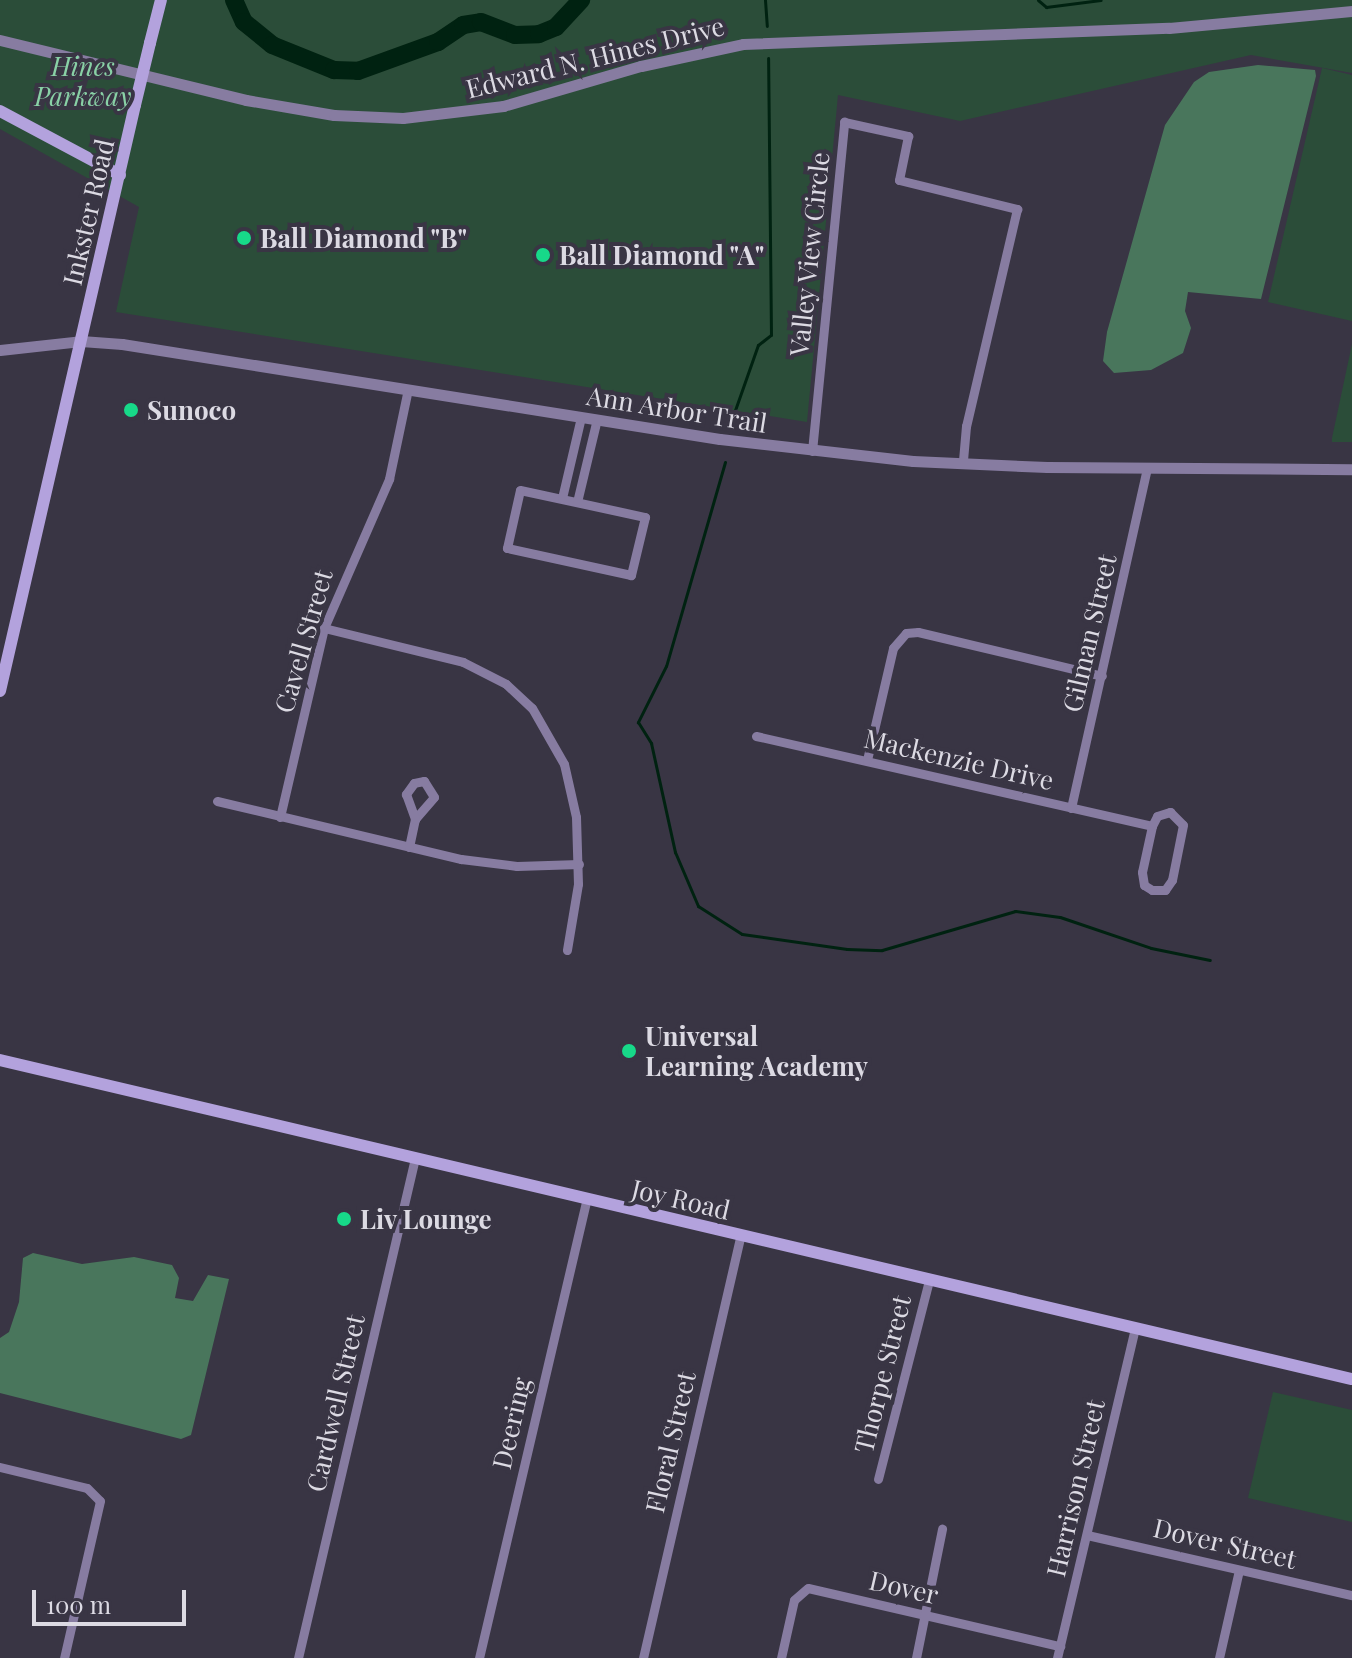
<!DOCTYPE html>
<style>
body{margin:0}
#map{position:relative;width:1352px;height:1658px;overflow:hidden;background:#393544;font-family:"Playfair Display",serif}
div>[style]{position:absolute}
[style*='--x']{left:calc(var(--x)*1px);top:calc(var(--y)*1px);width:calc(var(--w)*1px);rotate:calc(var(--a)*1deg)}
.green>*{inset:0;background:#2b4d39}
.forest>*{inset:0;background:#49765c}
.stream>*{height:3px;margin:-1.5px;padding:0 1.5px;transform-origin:1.5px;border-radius:1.5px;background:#021}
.river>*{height:18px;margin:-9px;padding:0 9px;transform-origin:9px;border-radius:9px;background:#021}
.minor>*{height:9px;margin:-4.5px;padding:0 4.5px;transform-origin:4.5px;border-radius:4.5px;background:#877ca1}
.tertiary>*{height:11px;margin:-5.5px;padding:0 5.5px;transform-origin:5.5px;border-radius:5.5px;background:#877ca1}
.secondary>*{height:12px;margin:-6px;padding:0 6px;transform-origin:6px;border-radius:6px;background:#b3a2dd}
.secondary-bridge>*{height:12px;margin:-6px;padding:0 6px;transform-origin:6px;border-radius:6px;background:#b3a2dd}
.dots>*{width:22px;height:22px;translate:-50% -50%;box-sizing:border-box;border:4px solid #393544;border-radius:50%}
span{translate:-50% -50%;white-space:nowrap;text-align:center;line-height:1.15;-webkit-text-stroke:8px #393544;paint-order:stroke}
.street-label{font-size:26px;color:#dcdae3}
.park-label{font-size:26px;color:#89d1a6;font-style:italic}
.poi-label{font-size:26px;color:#dcdae3;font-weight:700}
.left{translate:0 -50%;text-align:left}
.scale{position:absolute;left:32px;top:1590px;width:154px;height:36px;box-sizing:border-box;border:4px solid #dcdae3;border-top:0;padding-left:10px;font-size:24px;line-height:28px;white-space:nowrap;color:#dcdae3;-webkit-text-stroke:6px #393544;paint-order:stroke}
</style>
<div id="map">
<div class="green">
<i style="clip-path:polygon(0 0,1352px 0,1352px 73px,1251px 55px,960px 121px,838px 95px,807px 422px,116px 312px,139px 207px,0 129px)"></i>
<i style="clip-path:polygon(1322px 68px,1352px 75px,1352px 321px,1268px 302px)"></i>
<i style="clip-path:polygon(1352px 344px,1352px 442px,1332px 442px,1332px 438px)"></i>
<i style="clip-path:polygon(1273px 1392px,1352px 1410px,1352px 1522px,1248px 1498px)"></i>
</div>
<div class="forest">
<i style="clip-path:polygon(1258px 65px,1315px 70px,1316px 76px,1261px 299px,1188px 292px,1185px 311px,1191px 328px,1183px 353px,1151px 370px,1114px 373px,1103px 361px,1107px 332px,1165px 125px,1194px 82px,1209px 72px)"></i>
<i style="clip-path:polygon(33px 1253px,82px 1264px,134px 1257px,172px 1265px,179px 1278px,175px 1298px,193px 1301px,208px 1275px,229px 1279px,191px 1435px,181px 1439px,0 1393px,0 1338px,9px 1332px,19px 1302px,23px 1258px)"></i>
</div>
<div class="stream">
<i style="--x:765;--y:0;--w:26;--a:86"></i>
<i style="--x:1038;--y:0;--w:11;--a:41"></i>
<i style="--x:1046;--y:7;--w:55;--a:-7.3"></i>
<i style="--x:734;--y:413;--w:72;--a:-70.6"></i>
<i style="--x:758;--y:345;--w:16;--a:-38"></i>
<i style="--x:771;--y:335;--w:277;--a:-90.6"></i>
<i style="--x:725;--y:462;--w:212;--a:106.1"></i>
<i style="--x:666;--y:666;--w:63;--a:116.6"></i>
<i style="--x:638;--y:722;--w:25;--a:58"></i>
<i style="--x:651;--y:743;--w:112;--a:77.6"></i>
<i style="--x:675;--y:852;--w:59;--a:66.9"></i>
<i style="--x:698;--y:906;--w:52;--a:32.5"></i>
<i style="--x:742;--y:934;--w:106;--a:8.1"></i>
<i style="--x:847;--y:949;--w:35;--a:2"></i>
<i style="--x:882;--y:950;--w:139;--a:-16.3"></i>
<i style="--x:1015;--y:911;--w:45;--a:7.6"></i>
<i style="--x:1060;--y:917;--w:96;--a:18.8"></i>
<i style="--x:1151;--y:948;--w:60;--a:11.5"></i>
</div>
<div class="river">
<i style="--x:234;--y:0;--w:24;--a:66"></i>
<i style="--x:244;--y:22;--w:36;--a:39"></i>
<i style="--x:272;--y:45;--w:67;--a:22"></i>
<i style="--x:334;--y:70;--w:24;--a:2"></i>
<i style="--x:358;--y:71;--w:85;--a:-19.9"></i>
<i style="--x:438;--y:42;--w:30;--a:-34"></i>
<i style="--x:463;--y:25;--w:18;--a:-9"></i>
<i style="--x:481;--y:22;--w:36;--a:21"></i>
<i style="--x:515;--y:35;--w:24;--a:-2"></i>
<i style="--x:539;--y:34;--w:18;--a:-22"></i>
<i style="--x:556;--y:27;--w:37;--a:-47"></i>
</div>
<div class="minor">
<i style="--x:812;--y:451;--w:331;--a:-84.4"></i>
<i style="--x:844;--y:122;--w:66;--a:12.3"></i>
<i style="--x:908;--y:136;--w:45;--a:101.6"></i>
<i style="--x:899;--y:180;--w:122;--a:13.8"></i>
<i style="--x:1017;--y:209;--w:223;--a:103.2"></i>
<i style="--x:966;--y:426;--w:38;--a:95"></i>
<i style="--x:520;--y:490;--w:128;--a:12.2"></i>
<i style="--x:645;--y:517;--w:60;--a:103.6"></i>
<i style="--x:631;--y:575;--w:127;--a:-167.7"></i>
<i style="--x:507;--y:548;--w:59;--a:-77.4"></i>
<i style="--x:562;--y:498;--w:83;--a:-76.8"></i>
<i style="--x:577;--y:502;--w:85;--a:-76.5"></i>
<i style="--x:324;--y:628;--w:143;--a:13.7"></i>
<i style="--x:463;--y:662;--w:48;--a:27.1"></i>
<i style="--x:506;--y:684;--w:35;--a:43"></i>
<i style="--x:532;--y:708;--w:64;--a:60.3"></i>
<i style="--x:564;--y:764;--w:54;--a:77.2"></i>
<i style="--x:576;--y:817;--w:67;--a:88.3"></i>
<i style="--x:578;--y:884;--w:67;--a:99.5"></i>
<i style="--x:756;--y:736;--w:406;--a:12.8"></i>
<i style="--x:867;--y:760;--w:115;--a:-76.9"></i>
<i style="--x:893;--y:648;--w:20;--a:-49"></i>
<i style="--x:906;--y:633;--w:12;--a:-5"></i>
<i style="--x:918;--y:632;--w:189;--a:13.4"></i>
<i style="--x:217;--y:801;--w:251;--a:13.4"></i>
<i style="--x:461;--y:859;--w:56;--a:7.1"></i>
<i style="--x:517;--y:866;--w:62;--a:-1.8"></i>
<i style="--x:1071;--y:808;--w:348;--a:-77.4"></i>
<i style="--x:1170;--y:812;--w:18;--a:45"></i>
<i style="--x:1183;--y:825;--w:56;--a:101.3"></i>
<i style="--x:1172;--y:880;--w:12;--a:125"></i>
<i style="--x:1165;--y:890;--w:13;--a:180"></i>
<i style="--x:1152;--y:890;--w:9;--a:-148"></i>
<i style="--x:1144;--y:885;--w:13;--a:-99"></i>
<i style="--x:1142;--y:872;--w:47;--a:-77.7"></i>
<i style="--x:1152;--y:826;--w:11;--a:-63"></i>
<i style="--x:1157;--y:816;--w:14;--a:-17"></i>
<i style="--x:280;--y:817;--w:194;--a:-76.9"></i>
<i style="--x:324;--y:628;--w:163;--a:-66.4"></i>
<i style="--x:389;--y:479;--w:92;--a:-78.1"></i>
<i style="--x:409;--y:847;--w:29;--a:-78"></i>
<i style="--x:415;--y:819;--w:29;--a:-49"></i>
<i style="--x:434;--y:797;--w:19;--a:-122"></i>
<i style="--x:424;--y:781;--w:10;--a:169"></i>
<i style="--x:414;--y:783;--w:14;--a:126"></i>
<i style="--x:406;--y:794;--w:27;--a:70"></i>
<i style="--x:0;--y:1467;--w:89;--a:13.6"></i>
<i style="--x:87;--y:1488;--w:18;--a:45"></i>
<i style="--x:100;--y:1501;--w:161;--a:102.9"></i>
<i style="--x:878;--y:1479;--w:205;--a:-75.6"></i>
<i style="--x:1087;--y:1535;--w:272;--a:12.8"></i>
<i style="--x:298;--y:1658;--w:514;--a:-76.83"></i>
<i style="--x:479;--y:1658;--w:472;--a:-76.8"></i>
<i style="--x:643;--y:1658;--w:434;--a:-77"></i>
<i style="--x:781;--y:1658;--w:59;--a:-77.4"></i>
<i style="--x:794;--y:1600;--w:18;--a:-41"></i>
<i style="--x:808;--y:1588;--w:259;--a:13"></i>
<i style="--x:916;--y:1658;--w:132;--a:-78.6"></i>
<i style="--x:1057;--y:1658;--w:338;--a:-76.7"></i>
<i style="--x:1219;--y:1658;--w:90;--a:-77.2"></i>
</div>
<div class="tertiary">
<i style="--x:0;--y:40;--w:253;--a:13.7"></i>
<i style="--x:246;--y:100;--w:89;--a:9.7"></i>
<i style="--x:334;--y:115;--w:69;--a:2.5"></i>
<i style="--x:403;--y:118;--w:101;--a:-6.8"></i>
<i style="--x:503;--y:106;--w:144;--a:-16.2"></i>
<i style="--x:641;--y:66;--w:104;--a:-12.2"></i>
<i style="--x:743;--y:44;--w:426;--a:-2.2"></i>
<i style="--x:1169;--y:28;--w:184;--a:-5.3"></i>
<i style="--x:0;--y:350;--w:81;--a:-6.3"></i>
<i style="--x:81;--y:341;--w:41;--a:4.2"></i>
<i style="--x:122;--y:344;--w:605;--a:9.03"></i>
<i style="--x:720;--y:439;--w:194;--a:6.5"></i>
<i style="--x:913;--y:461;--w:134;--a:2.6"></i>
<i style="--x:1047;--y:467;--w:305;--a:0.4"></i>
</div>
<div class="secondary">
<i style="--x:150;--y:43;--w:44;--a:-75.7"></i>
<i style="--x:0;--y:111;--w:136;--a:28.1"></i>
<i style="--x:0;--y:691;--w:601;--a:-77.03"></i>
<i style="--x:0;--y:1060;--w:1389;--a:13.28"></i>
</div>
<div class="secondary-bridge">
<i style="--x:135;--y:105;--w:64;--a:-76.4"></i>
</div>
<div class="dots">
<i style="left:244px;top:238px;background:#17d989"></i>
<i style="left:543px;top:255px;background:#17d989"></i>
<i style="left:131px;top:410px;background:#17d989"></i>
<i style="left:629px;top:1051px;background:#17d989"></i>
<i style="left:344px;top:1219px;background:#17d989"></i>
</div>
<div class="street-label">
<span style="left:595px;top:57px;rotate:-14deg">Edward N. Hines Drive</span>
<span style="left:88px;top:212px;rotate:-77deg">Inkster Road</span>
<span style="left:809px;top:254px;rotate:-84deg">Valley View Circle</span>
<span style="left:677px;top:409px;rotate:9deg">Ann Arbor Trail</span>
<span style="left:1089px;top:633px;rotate:-77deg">Gilman Street</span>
<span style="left:303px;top:641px;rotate:-74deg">Cavell Street</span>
<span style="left:959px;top:759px;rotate:13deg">Mackenzie Drive</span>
<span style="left:681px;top:1199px;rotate:13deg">Joy Road</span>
<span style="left:882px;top:1374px;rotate:-76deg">Thorpe Street</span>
<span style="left:335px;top:1403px;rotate:-77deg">Cardwell Street</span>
<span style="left:511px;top:1423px;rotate:-77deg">Deering</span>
<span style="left:670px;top:1442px;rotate:-77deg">Floral Street</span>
<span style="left:1075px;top:1488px;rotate:-77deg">Harrison Street</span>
<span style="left:1225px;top:1543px;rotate:13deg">Dover Street</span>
<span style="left:904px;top:1587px;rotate:13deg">Dover</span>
</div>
<div class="park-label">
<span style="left:83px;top:81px">Hines<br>Parkway</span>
</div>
<div class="poi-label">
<span class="left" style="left:260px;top:238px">Ball Diamond "B"</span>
<span class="left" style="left:559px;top:255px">Ball Diamond "A"</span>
<span class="left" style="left:147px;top:410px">Sunoco</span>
<span class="left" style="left:645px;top:1051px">Universal<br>Learning Academy</span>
<span class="left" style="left:360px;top:1219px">Liv Lounge</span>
</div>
<div class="scale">100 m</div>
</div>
